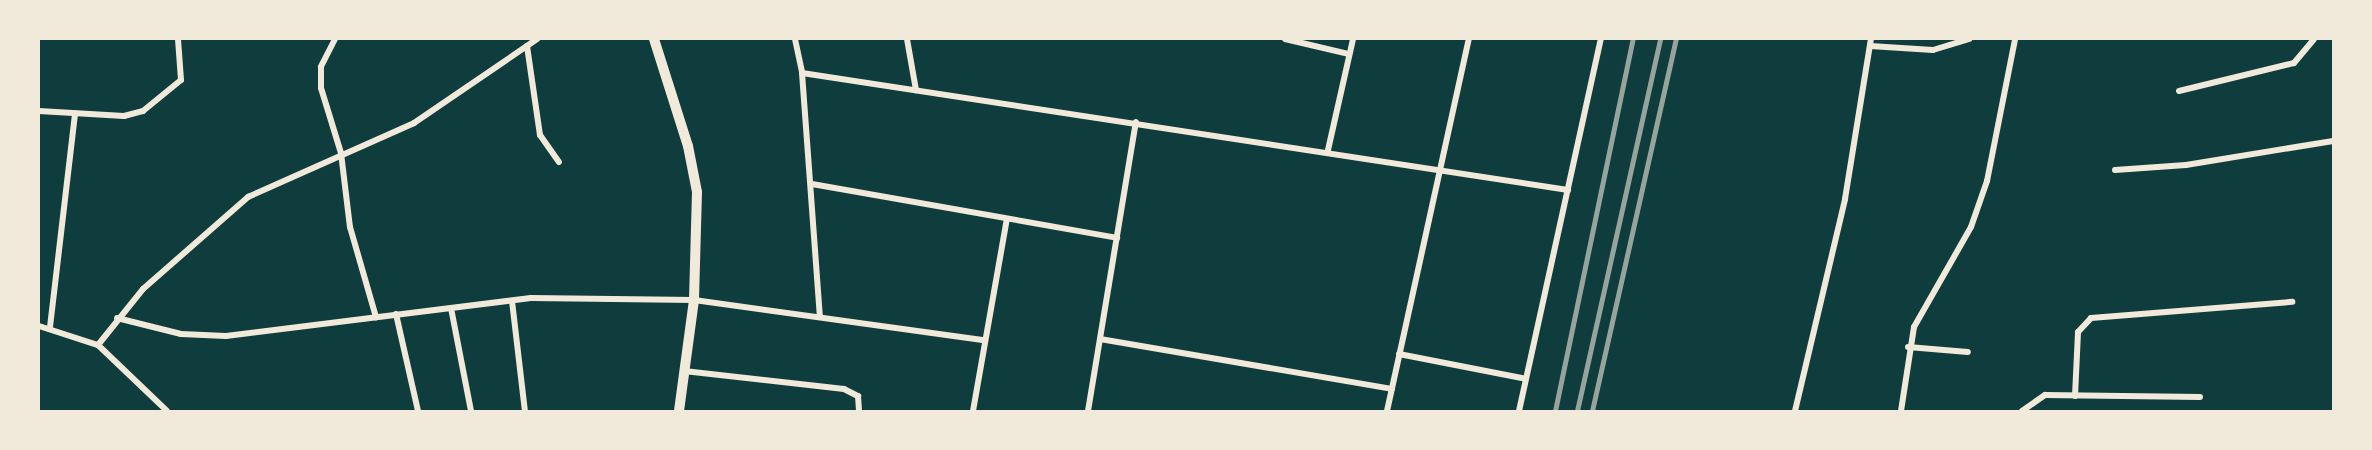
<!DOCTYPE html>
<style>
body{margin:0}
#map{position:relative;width:2372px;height:450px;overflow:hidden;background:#0f3d3e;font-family:Overpass,sans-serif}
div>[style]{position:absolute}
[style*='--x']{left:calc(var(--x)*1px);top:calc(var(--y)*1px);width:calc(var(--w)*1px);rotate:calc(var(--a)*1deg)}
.minor>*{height:6px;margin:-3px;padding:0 3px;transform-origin:3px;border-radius:3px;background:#f1e9da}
.primary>*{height:10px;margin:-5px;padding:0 5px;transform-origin:5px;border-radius:5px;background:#f1e9da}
.rail>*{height:4.5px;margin:-2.25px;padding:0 2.25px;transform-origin:2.25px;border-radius:2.25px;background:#97a49c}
span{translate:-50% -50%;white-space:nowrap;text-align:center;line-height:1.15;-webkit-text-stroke:5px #f1e9da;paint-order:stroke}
.frame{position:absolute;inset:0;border:40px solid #f1e9da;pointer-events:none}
</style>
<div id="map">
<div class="minor">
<i style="--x:335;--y:39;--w:31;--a:117"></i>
<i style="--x:321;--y:67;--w:21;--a:90"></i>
<i style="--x:321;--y:88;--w:68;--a:72.9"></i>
<i style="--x:341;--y:153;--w:75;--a:83.1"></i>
<i style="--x:350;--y:227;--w:94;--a:73.9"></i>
<i style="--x:795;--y:39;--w:35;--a:78"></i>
<i style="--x:802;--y:73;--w:244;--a:85.8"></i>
<i style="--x:907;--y:39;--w:52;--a:80"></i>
<i style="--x:1285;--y:39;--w:66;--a:13.2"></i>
<i style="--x:527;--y:46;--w:90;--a:81.7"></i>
<i style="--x:540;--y:135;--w:33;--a:55"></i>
<i style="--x:1870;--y:46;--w:63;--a:3.6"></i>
<i style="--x:1933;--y:50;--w:38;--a:-17"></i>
<i style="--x:802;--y:73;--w:775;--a:8.68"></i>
<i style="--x:2179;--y:91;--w:118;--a:-13.7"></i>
<i style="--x:2294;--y:63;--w:31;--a:-50"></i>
<i style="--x:39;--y:111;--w:85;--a:3.4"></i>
<i style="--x:124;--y:116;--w:20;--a:-15"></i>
<i style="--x:143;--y:111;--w:49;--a:-39.2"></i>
<i style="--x:181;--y:80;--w:41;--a:-94.2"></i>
<i style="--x:1328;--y:150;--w:114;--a:-77.3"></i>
<i style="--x:2115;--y:170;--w:71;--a:-4"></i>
<i style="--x:2186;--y:165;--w:149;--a:-9.3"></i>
<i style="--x:812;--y:184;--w:310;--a:10"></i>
<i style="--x:512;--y:301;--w:111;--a:83.3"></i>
<i style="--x:451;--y:308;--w:105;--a:79"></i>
<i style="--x:396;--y:314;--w:99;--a:77.2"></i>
<i style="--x:117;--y:318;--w:66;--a:14"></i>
<i style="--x:181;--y:334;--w:45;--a:2.5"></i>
<i style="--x:226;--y:336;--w:307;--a:-7.1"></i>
<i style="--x:531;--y:298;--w:163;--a:0.7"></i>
<i style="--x:694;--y:300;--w:293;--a:7.9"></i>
<i style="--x:39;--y:326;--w:62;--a:17.9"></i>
<i style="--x:98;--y:345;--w:95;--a:43.7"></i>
<i style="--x:50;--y:327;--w:215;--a:-83.3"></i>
<i style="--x:1100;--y:339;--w:296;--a:9.7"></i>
<i style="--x:98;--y:345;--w:72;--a:-51.2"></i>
<i style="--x:143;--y:289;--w:140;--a:-41.2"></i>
<i style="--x:248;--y:197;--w:182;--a:-24"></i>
<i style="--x:414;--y:123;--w:149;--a:-34.3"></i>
<i style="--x:1908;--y:347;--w:60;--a:4.8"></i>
<i style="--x:1399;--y:354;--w:129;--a:11.1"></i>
<i style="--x:684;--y:371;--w:161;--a:6.4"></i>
<i style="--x:844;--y:389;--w:16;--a:27"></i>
<i style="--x:858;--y:396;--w:15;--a:86"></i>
<i style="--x:2075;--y:396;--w:64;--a:-87.3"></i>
<i style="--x:2078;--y:332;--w:19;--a:-47"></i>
<i style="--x:2091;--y:318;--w:202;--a:-4.6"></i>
<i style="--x:973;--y:411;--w:195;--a:-80"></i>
<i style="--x:1088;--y:411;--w:293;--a:-80.6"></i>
<i style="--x:1387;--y:411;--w:381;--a:-77.6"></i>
<i style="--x:1519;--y:411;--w:381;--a:-77.6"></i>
<i style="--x:1795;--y:411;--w:218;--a:-76.7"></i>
<i style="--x:1845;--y:199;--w:162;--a:-80.8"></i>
<i style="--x:1901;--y:411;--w:85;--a:-81.2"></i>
<i style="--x:1914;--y:327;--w:115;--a:-60.3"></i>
<i style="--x:1971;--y:227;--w:49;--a:-70.8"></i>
<i style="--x:1987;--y:181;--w:145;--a:-78.8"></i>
<i style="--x:2022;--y:411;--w:28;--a:-35"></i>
<i style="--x:2045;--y:395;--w:155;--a:0.7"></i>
</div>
<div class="primary">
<i style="--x:654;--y:39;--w:112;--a:72.4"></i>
<i style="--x:688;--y:146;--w:47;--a:78.9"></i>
<i style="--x:697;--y:192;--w:108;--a:91.6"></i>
<i style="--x:694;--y:300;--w:112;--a:97.7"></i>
</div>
<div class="rail">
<i style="--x:1555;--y:411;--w:380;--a:-78.2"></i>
<i style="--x:1577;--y:411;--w:381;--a:-77.4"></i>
<i style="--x:1592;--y:411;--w:381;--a:-77.3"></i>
</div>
<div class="frame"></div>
</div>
